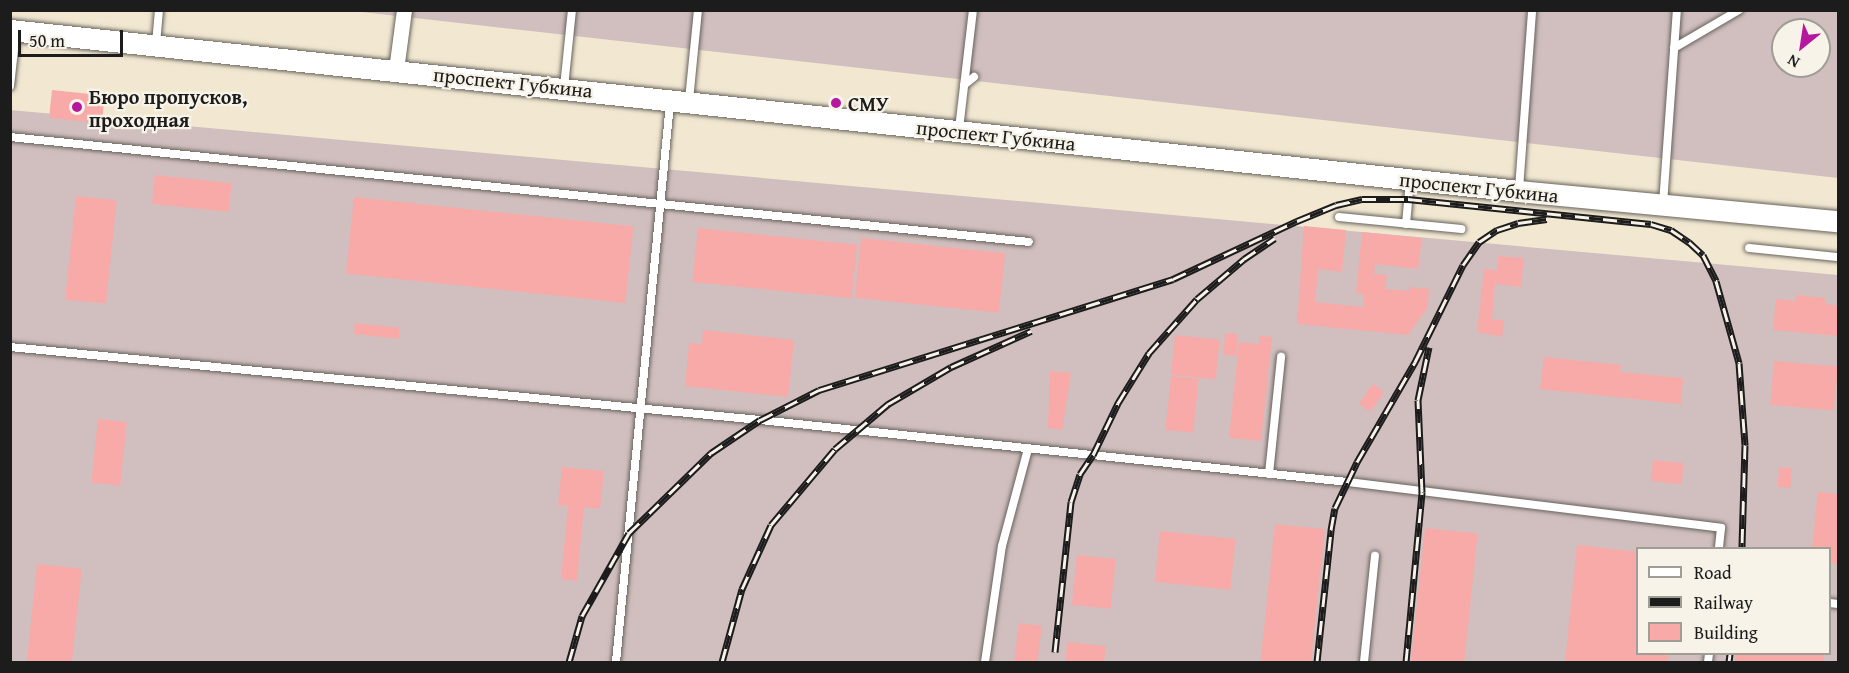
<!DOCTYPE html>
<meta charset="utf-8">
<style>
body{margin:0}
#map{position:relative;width:1849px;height:673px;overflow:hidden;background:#f2e8d2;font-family:"Gentium Book Plus",serif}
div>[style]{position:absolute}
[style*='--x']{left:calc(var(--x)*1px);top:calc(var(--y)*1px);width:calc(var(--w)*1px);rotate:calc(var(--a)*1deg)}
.industrial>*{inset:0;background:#d1bfbf}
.building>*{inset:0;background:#f7aaa7;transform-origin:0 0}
.roads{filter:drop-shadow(0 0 2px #67635c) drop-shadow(0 0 2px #67635c)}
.lane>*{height:8px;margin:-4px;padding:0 4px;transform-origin:4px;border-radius:4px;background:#fff}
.street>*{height:15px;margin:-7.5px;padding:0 7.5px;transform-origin:7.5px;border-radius:7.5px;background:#fff}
.secondary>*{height:21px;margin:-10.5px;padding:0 10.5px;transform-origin:10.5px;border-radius:10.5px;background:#fff}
.rail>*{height:7px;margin-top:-3.5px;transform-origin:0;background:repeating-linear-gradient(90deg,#f7f3e8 0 14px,#1c1c1c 0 28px);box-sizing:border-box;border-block:2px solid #1c1c1c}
.dots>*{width:16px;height:16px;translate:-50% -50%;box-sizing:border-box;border:3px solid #f7f3e8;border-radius:50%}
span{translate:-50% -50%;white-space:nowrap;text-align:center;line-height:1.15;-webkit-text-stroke:4.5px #f7f3e8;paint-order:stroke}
.street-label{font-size:20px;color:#1c1c1c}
.poi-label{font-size:20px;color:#1c1c1c;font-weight:700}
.left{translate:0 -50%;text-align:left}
.frame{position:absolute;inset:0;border:12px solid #1c1c1c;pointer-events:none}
.legend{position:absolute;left:1636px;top:547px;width:195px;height:108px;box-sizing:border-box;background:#f7f3e8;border:2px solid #9f9d96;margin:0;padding:8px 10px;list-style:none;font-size:18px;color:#1c1c1c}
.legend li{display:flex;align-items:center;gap:12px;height:30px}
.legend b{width:30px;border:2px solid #9f9d96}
.north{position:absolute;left:1771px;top:18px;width:60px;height:60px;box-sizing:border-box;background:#f7f3e8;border:2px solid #9f9d96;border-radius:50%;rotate:210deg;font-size:16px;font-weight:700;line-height:24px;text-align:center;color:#1c1c1c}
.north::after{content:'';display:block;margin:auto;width:21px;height:27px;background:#b5179e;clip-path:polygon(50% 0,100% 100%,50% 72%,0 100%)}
.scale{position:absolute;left:18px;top:30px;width:105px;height:27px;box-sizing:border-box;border:3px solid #1c1c1c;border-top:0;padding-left:8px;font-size:18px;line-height:21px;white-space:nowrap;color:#1c1c1c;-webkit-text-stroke:4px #f7f3e8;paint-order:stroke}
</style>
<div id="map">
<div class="industrial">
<i style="clip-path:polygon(evenodd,353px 11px,1838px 11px,1838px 178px,353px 11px,1783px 30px,1819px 30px,1819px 66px,1783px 66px,1783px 30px)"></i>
<i style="clip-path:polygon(evenodd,10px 110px,1838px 275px,1838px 662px,11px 662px,10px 110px,1638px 548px,1830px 548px,1830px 654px,1638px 654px,1638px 548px)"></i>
</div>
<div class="building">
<i style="left:52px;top:90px;width:53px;height:28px;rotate:6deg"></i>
<i style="left:155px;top:175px;width:77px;height:29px;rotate:6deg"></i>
<i style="left:76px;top:196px;width:41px;height:104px;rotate:6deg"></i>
<i style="left:354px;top:197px;width:281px;height:77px;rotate:6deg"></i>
<i style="clip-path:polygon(1304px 226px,1346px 230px,1342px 272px,1318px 269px,1315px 302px,1363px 307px,1364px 294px,1356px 293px,1362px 232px,1422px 238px,1418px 269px,1375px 264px,1374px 274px,1387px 275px,1385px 289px,1409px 291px,1409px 287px,1429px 289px,1428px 307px,1408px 335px,1297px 324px)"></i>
<i style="left:698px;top:228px;width:160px;height:54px;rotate:6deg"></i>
<i style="left:861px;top:238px;width:145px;height:60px;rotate:6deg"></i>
<i style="clip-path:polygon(1498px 256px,1524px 258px,1521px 287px,1495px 284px,1492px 319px,1504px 320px,1502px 337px,1477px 332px,1484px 269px,1497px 270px)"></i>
<i style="clip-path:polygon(1795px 295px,1826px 298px,1826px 304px,1838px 306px,1838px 336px,1773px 330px,1776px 299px,1795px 301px)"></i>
<i style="left:355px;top:323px;width:45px;height:11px;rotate:6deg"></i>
<i style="clip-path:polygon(703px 330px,794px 340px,788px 397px,685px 386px,689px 343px,702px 344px)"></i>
<i style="left:1225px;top:333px;width:13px;height:22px;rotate:4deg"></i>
<i style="left:1175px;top:335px;width:45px;height:40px;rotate:6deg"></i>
<i style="clip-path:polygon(1260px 336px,1272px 337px,1261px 441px,1229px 438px,1239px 342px,1259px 344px)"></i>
<i style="clip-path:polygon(1544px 357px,1621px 365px,1620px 372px,1683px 378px,1681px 404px,1540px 389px)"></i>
<i style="left:1774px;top:361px;width:64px;height:44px;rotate:5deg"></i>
<i style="clip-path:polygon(1050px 371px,1071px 373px,1062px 430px,1048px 428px)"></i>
<i style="left:1171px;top:376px;width:28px;height:54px;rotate:6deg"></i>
<i style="left:1373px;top:384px;width:14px;height:24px;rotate:36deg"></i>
<i style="left:98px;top:419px;width:29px;height:64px;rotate:6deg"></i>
<i style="left:1653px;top:460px;width:31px;height:21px;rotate:6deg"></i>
<i style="clip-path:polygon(562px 467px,604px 471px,600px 509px,584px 507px,577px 581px,561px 579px,568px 506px,558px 505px)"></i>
<i style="left:1779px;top:467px;width:13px;height:20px;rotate:4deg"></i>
<i style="clip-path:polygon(1818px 492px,1838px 494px,1838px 564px,1830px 563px,1830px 548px,1812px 548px)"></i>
<i style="left:1275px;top:524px;width:50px;height:139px;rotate:6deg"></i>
<i style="left:1425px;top:528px;width:53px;height:135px;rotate:6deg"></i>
<i style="left:1160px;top:531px;width:76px;height:51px;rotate:6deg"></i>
<i style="clip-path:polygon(1577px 545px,1638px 552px,1638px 654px,1669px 654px,1668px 662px,1565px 662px)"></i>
<i style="left:1077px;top:555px;width:39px;height:50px;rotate:6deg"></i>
<i style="left:37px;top:564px;width:45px;height:99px;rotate:6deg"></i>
<i style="left:1019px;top:623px;width:23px;height:39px;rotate:7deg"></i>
<i style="clip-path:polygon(1067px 642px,1106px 646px,1104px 662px,1065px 662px)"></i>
<i style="left:1735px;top:654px;width:89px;height:8px"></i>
</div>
<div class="roads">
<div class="lane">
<i style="--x:156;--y:44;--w:34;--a:-85"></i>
<i style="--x:1674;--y:48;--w:75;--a:-30.3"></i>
<i style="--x:964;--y:85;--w:13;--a:-39"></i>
<i style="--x:10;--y:86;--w:54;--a:-83.7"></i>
<i style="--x:564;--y:87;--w:77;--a:-84.1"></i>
<i style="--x:689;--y:100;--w:90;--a:-84.3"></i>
<i style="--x:959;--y:129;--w:120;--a:-83.3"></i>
<i style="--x:10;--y:137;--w:1024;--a:5.88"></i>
<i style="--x:1519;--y:189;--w:179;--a:-85.8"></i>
<i style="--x:1663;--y:204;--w:195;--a:-85.9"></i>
<i style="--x:1339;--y:217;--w:123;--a:5.6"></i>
<i style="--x:1406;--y:224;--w:43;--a:-84.7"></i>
<i style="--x:1749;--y:248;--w:89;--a:5.8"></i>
<i style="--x:10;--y:347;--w:754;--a:5.56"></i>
<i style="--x:760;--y:420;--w:591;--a:6.02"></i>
<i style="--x:1348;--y:482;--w:376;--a:7"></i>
<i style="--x:1721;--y:528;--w:20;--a:96"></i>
<i style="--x:1269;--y:474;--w:118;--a:-84.1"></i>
<i style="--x:1830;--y:603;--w:8;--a:7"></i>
<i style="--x:616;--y:662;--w:562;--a:-84.48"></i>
<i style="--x:985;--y:662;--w:117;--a:-81.7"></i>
<i style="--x:1002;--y:546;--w:100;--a:-75"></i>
<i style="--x:1364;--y:662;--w:107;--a:-84.1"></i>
<i style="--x:1708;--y:662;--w:8;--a:-83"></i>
</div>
<div class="street">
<i style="--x:396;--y:70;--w:61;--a:-82.4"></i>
</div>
<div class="secondary">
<i style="--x:10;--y:30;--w:1517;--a:6.09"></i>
<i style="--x:1518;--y:191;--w:321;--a:5.4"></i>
</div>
</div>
<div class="rail">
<i style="--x:1055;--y:652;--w:151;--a:-83.9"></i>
<i style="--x:1071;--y:502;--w:29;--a:-72"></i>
<i style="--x:1080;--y:474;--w:23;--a:-56"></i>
<i style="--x:1093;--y:455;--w:58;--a:-64.3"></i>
<i style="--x:1118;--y:403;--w:59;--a:-58.2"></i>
<i style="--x:1149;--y:353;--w:72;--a:-48.4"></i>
<i style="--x:1197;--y:299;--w:62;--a:-40.4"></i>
<i style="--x:1244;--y:259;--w:37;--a:-34"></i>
<i style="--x:569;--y:662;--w:48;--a:-74.2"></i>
<i style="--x:582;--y:616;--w:95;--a:-60.5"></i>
<i style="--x:629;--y:533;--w:115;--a:-44.3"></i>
<i style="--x:711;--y:453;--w:59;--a:-34"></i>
<i style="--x:760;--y:420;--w:66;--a:-27"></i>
<i style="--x:819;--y:390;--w:371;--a:-17.4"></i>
<i style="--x:1173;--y:279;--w:137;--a:-25.1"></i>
<i style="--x:1297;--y:221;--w:42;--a:-22.3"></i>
<i style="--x:1336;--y:205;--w:27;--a:-13"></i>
<i style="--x:1362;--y:199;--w:46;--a:0"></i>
<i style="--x:1408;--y:199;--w:244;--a:5.9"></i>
<i style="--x:1651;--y:224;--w:21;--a:17"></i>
<i style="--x:1671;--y:230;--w:22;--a:34"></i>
<i style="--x:1689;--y:242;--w:19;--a:43"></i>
<i style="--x:1703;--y:255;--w:29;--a:63"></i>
<i style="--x:1716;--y:281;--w:85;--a:74.3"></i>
<i style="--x:1739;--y:363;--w:82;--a:85.8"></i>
<i style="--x:1745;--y:445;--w:103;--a:91.7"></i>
<i style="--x:722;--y:662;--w:76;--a:-74.7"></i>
<i style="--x:742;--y:589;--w:70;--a:-65.6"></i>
<i style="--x:771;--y:525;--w:99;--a:-49.9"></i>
<i style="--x:835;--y:449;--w:70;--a:-40.3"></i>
<i style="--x:888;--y:404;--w:73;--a:-30.4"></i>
<i style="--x:951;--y:367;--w:88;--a:-24.2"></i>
<i style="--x:1317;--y:662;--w:133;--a:-83.9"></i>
<i style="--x:1331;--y:530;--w:22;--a:-80"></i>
<i style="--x:1335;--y:508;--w:51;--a:-64.4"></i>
<i style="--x:1357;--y:462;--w:116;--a:-59.9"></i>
<i style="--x:1415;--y:362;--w:108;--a:-63.7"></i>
<i style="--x:1463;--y:265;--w:28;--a:-55"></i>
<i style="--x:1479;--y:242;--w:22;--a:-34"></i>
<i style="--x:1497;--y:230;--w:22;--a:-18"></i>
<i style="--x:1518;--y:223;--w:29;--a:-8"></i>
<i style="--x:1406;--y:662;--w:171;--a:-84.6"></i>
<i style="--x:1422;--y:492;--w:92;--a:-92.5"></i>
<i style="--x:1418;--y:400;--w:54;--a:-78.3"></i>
<i style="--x:1729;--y:662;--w:8;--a:-83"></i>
</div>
<div class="dots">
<i style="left:836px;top:103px;background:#b5179e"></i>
<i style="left:77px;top:107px;background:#b5179e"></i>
</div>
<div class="street-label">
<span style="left:513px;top:82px;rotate:6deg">проспект Губкина</span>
<span style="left:996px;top:135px;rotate:6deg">проспект Губкина</span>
<span style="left:1479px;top:187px;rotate:6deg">проспект Губкина</span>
</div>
<div class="poi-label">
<span class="left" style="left:89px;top:108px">Бюро пропусков,<br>проходная</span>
<span class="left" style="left:848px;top:103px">СМУ</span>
</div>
<div class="frame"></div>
<ul class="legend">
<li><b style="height:8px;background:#fff"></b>Road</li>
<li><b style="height:8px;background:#1c1c1c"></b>Railway</li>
<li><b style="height:16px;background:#f7aaa7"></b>Building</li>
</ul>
<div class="north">N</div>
<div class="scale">50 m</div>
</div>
